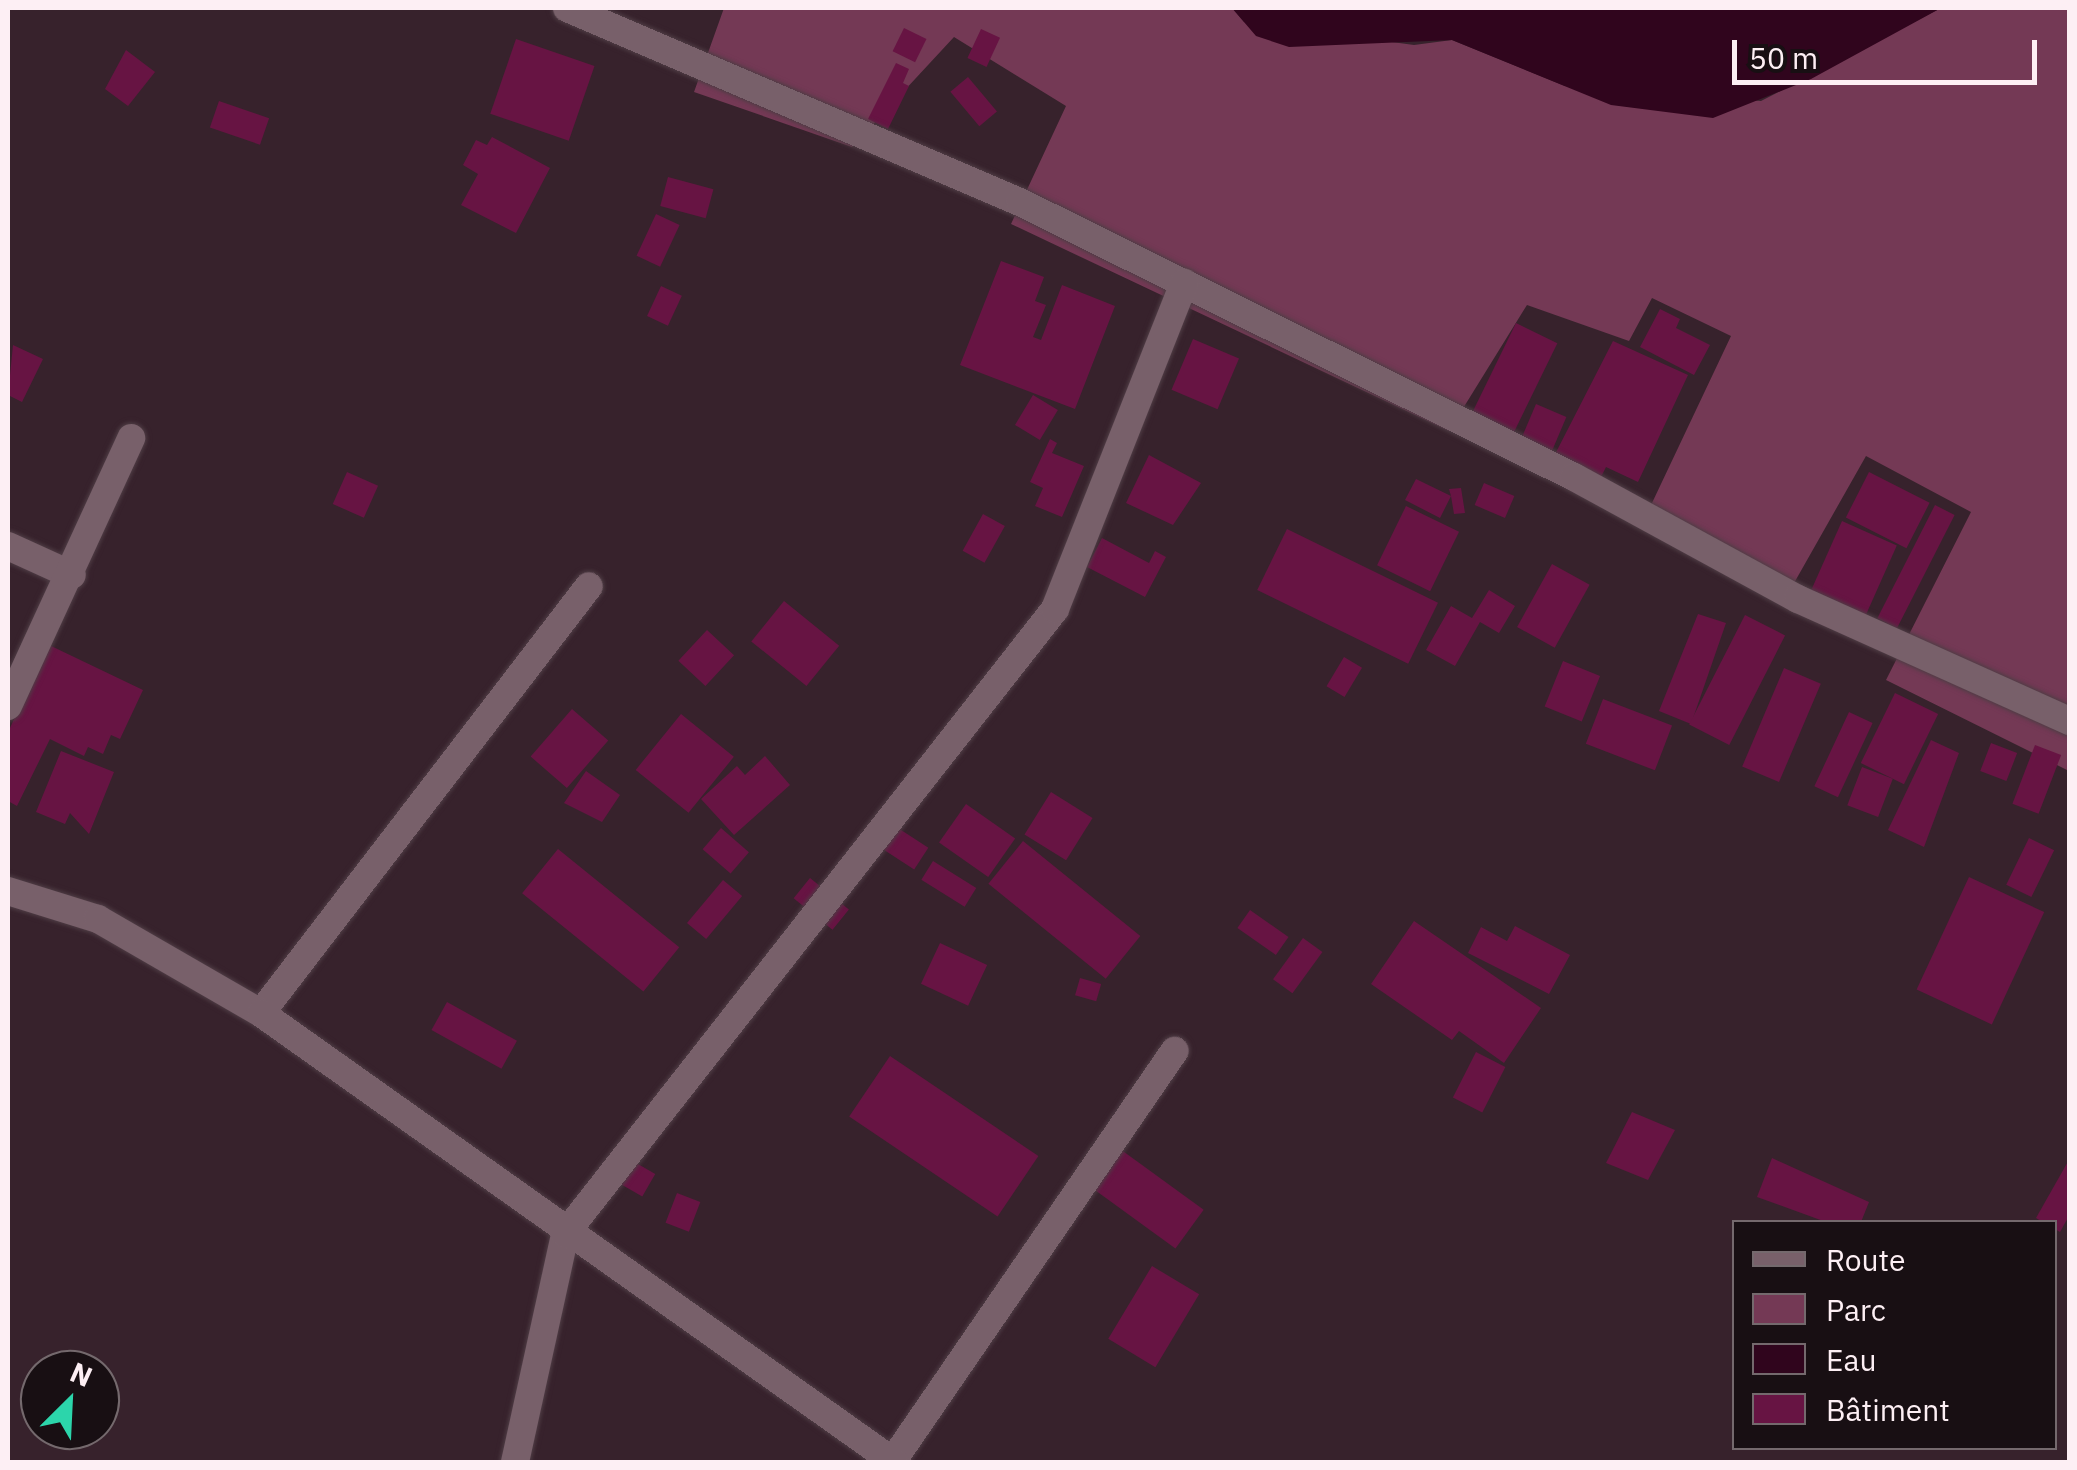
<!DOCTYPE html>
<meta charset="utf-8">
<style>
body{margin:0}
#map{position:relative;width:2077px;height:1470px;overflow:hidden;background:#37222c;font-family:"IBM Plex Sans",sans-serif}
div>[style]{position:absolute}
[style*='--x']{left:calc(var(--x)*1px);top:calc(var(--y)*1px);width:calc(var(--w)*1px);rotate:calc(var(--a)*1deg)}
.green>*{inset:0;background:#743955}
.water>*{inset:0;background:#30051d}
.building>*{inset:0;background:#671443;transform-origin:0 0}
.roads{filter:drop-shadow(0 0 2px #4f3d45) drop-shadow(0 0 2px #4f3d45)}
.minor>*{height:28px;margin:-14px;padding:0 14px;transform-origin:14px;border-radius:14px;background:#78606a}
.tertiary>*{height:28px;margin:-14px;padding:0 14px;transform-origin:14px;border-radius:14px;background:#78606a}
span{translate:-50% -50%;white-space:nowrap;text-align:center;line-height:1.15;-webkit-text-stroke:10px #180f13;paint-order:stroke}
.frame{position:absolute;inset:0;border:10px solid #fdeff4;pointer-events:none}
.legend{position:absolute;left:1732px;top:1220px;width:325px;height:230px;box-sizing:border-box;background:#180f13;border:2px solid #74696d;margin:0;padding:12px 18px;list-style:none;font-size:30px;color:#fdeff4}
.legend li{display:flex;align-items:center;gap:20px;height:50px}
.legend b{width:50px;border:2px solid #74696d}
.north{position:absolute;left:20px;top:1350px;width:100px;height:100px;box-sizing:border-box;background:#180f13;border:2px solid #74696d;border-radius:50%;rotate:24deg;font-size:28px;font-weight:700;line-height:40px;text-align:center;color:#fdeff4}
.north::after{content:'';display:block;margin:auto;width:35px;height:45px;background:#2cd5ab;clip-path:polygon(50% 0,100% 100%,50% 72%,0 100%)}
.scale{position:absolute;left:1732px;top:40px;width:305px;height:45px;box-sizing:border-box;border:5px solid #fdeff4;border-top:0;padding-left:12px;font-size:30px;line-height:35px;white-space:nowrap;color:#fdeff4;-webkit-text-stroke:8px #180f13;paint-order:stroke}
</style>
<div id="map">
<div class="green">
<i style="clip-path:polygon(724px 8px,1232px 8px,1244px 22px,1414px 45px,1452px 40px,1565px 86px,1761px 101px,1941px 8px,2069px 8px,2069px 771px,1886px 680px,1971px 512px,1866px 456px,1785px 599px,1643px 522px,1731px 336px,1652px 298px,1629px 341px,1527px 305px,1449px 431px,1011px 224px,1066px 106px,954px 37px,852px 147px,694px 92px)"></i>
</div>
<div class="water">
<i style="clip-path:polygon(1232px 8px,1941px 8px,1811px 79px,1713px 118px,1611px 105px,1452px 40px,1289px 47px,1256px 36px)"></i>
</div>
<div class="building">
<i style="left:904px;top:28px;width:25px;height:26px;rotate:26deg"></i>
<i style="left:981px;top:29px;width:21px;height:32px;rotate:25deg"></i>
<i style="left:516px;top:39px;width:83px;height:79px;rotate:19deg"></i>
<i style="clip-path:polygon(126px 50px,155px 72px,128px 106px,105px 89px)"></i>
<i style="clip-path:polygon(896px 63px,909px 69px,903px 83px,909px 86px,888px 129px,868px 119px)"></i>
<i style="left:968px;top:77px;width:45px;height:23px;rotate:50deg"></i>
<i style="left:219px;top:101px;width:53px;height:28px;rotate:19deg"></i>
<i style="clip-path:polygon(492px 137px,550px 168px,516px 233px,461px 205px,478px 174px,463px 165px,476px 140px,487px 145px)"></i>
<i style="left:668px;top:177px;width:47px;height:30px;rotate:15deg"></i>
<i style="left:656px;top:214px;width:26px;height:46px;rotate:25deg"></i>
<i style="clip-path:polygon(1001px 261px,1044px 277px,1035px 301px,1046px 305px,1033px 337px,1041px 340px,1062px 285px,1115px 306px,1075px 409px,960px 365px)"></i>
<i style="left:661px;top:286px;width:23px;height:33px;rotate:25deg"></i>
<i style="clip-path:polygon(1660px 309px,1680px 319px,1676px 328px,1710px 345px,1694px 375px,1640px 347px)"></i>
<i style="left:1516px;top:323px;width:46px;height:125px;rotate:26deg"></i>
<i style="left:1193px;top:339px;width:50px;height:55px;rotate:23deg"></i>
<i style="clip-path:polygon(1613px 341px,1688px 375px,1638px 482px,1606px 467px,1596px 487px,1550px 464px)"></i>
<i style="clip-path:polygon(13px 345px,43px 359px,22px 402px,8px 395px)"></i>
<i style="left:1033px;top:395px;width:29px;height:35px;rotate:31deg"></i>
<i style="left:1536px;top:404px;width:33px;height:53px;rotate:23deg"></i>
<i style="clip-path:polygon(1050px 439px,1057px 443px,1052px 453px,1084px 466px,1062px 517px,1035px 506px,1043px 488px,1030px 482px)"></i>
<i style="clip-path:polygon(1149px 455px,1201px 483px,1173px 525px,1126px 503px)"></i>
<i style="left:347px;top:472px;width:34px;height:35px;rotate:24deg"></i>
<i style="left:1869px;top:472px;width:68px;height:51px;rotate:27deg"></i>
<i style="clip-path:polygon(1416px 479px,1451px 496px,1449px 489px,1461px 488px,1465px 513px,1454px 514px,1451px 496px,1440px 518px,1405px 500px)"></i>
<i style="left:1484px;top:483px;width:33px;height:24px;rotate:23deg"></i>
<i style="left:1935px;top:505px;width:22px;height:127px;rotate:27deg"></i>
<i style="left:1406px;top:506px;width:59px;height:66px;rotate:26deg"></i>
<i style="left:983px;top:514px;width:25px;height:42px;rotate:29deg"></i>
<i style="left:1842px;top:521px;width:60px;height:103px;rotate:24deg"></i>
<i style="left:1287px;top:529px;width:168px;height:68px;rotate:26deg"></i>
<i style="clip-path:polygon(1102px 538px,1149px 563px,1155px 551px,1166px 557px,1145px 597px,1087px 567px)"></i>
<i style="left:1552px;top:564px;width:43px;height:72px;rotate:29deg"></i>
<i style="clip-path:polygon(1489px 590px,1515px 606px,1499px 633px,1480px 622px,1455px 666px,1426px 650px,1451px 606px,1472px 618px)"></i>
<i style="left:784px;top:601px;width:71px;height:52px;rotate:39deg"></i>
<i style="clip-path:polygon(1698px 614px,1726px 623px,1691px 724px,1659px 711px)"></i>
<i style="left:1745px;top:615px;width:45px;height:123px;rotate:27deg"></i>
<i style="left:707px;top:630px;width:37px;height:42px;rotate:43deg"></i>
<i style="clip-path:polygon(49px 645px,143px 690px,120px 739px,111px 735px,103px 754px,88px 747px,84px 756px,50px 739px,17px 806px,8px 801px,8px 732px)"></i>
<i style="left:1344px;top:657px;width:21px;height:34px;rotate:31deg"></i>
<i style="left:1563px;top:661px;width:40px;height:49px;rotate:22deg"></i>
<i style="left:1784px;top:668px;width:40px;height:107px;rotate:23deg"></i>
<i style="left:1895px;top:693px;width:48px;height:78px;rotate:26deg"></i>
<i style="left:1603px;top:699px;width:74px;height:48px;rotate:21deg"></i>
<i style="left:572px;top:709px;width:48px;height:63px;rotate:41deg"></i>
<i style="left:1849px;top:712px;width:26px;height:82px;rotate:25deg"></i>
<i style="left:681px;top:714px;width:68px;height:72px;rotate:39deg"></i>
<i style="clip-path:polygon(1931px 740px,1959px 753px,1924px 847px,1888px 830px)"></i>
<i style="left:1991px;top:743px;width:28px;height:30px;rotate:21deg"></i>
<i style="left:2035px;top:745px;width:28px;height:63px;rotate:21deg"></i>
<i style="clip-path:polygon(61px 751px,114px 772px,89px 834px,70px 813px,65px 824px,36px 812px)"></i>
<i style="clip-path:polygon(765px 756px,790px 785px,734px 835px,701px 799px,737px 766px,745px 775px)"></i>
<i style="left:1862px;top:767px;width:33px;height:41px;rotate:21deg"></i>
<i style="clip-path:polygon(586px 771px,620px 795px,602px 822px,564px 803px)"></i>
<i style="left:1051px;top:792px;width:49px;height:50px;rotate:32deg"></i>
<i style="left:966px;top:804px;width:60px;height:47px;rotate:35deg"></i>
<i style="left:878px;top:815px;width:60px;height:26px;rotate:33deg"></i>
<i style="left:721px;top:828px;width:37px;height:28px;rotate:41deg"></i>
<i style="left:2029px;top:838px;width:28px;height:52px;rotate:26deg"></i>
<i style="left:1023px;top:841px;width:151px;height:55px;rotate:39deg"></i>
<i style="left:558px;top:849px;width:156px;height:57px;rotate:39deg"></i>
<i style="left:933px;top:861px;width:51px;height:22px;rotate:32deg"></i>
<i style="left:1969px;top:877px;width:83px;height:124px;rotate:25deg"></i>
<i style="left:810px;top:878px;width:50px;height:26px;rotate:39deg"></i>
<i style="left:723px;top:880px;width:25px;height:56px;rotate:40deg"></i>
<i style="left:1250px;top:910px;width:47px;height:22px;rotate:35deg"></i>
<i style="clip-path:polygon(1414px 921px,1541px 1008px,1504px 1063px,1459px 1031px,1452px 1040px,1371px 984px)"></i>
<i style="clip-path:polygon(1515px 926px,1570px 955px,1549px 994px,1468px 953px,1481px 927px,1507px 941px)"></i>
<i style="left:1303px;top:938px;width:24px;height:51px;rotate:36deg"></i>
<i style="left:940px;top:943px;width:52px;height:45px;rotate:25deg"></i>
<i style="left:1080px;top:978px;width:22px;height:18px;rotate:16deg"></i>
<i style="left:447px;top:1002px;width:80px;height:32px;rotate:29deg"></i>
<i style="left:1476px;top:1052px;width:33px;height:51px;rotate:27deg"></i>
<i style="left:890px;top:1056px;width:179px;height:73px;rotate:34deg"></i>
<i style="clip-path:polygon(1632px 1112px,1675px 1130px,1648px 1180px,1606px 1163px)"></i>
<i style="left:1109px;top:1141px;width:117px;height:48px;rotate:36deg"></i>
<i style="clip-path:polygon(1772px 1158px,1869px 1202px,1861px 1222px,1826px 1222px,1757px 1197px)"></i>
<i style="clip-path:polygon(2070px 1158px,2070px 1214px,2060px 1232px,2036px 1218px)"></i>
<i style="left:631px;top:1160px;width:28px;height:26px;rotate:30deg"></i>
<i style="left:677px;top:1193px;width:25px;height:32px;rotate:21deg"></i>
<i style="left:1152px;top:1266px;width:55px;height:85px;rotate:31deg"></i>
</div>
<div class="roads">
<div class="minor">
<i style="--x:567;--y:8;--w:493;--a:23.2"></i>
<i style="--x:1020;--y:202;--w:618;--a:26.4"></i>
<i style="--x:1574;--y:477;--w:255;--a:28.6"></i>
<i style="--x:1798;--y:599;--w:298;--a:24.2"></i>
<i style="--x:8;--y:546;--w:70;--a:24.4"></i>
<i style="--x:8;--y:706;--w:295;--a:-65.3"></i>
<i style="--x:261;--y:1013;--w:538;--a:-52.47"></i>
<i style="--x:515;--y:1462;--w:233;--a:-77.6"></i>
<i style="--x:565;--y:1234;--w:794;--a:-51.9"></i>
<i style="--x:1055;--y:609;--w:351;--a:-68.4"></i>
<i style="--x:892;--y:1462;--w:499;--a:-55.5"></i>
</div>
<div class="tertiary">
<i style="--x:8;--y:891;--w:94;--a:17.3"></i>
<i style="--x:98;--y:919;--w:188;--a:30"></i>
<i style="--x:261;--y:1013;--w:776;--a:35.35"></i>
</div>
</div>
<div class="frame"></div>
<ul class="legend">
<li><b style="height:12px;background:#78606a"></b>Route</li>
<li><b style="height:28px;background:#743955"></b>Parc</li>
<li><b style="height:28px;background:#30051d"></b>Eau</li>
<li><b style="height:28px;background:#671443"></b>Bâtiment</li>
</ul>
<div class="north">N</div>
<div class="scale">50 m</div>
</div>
